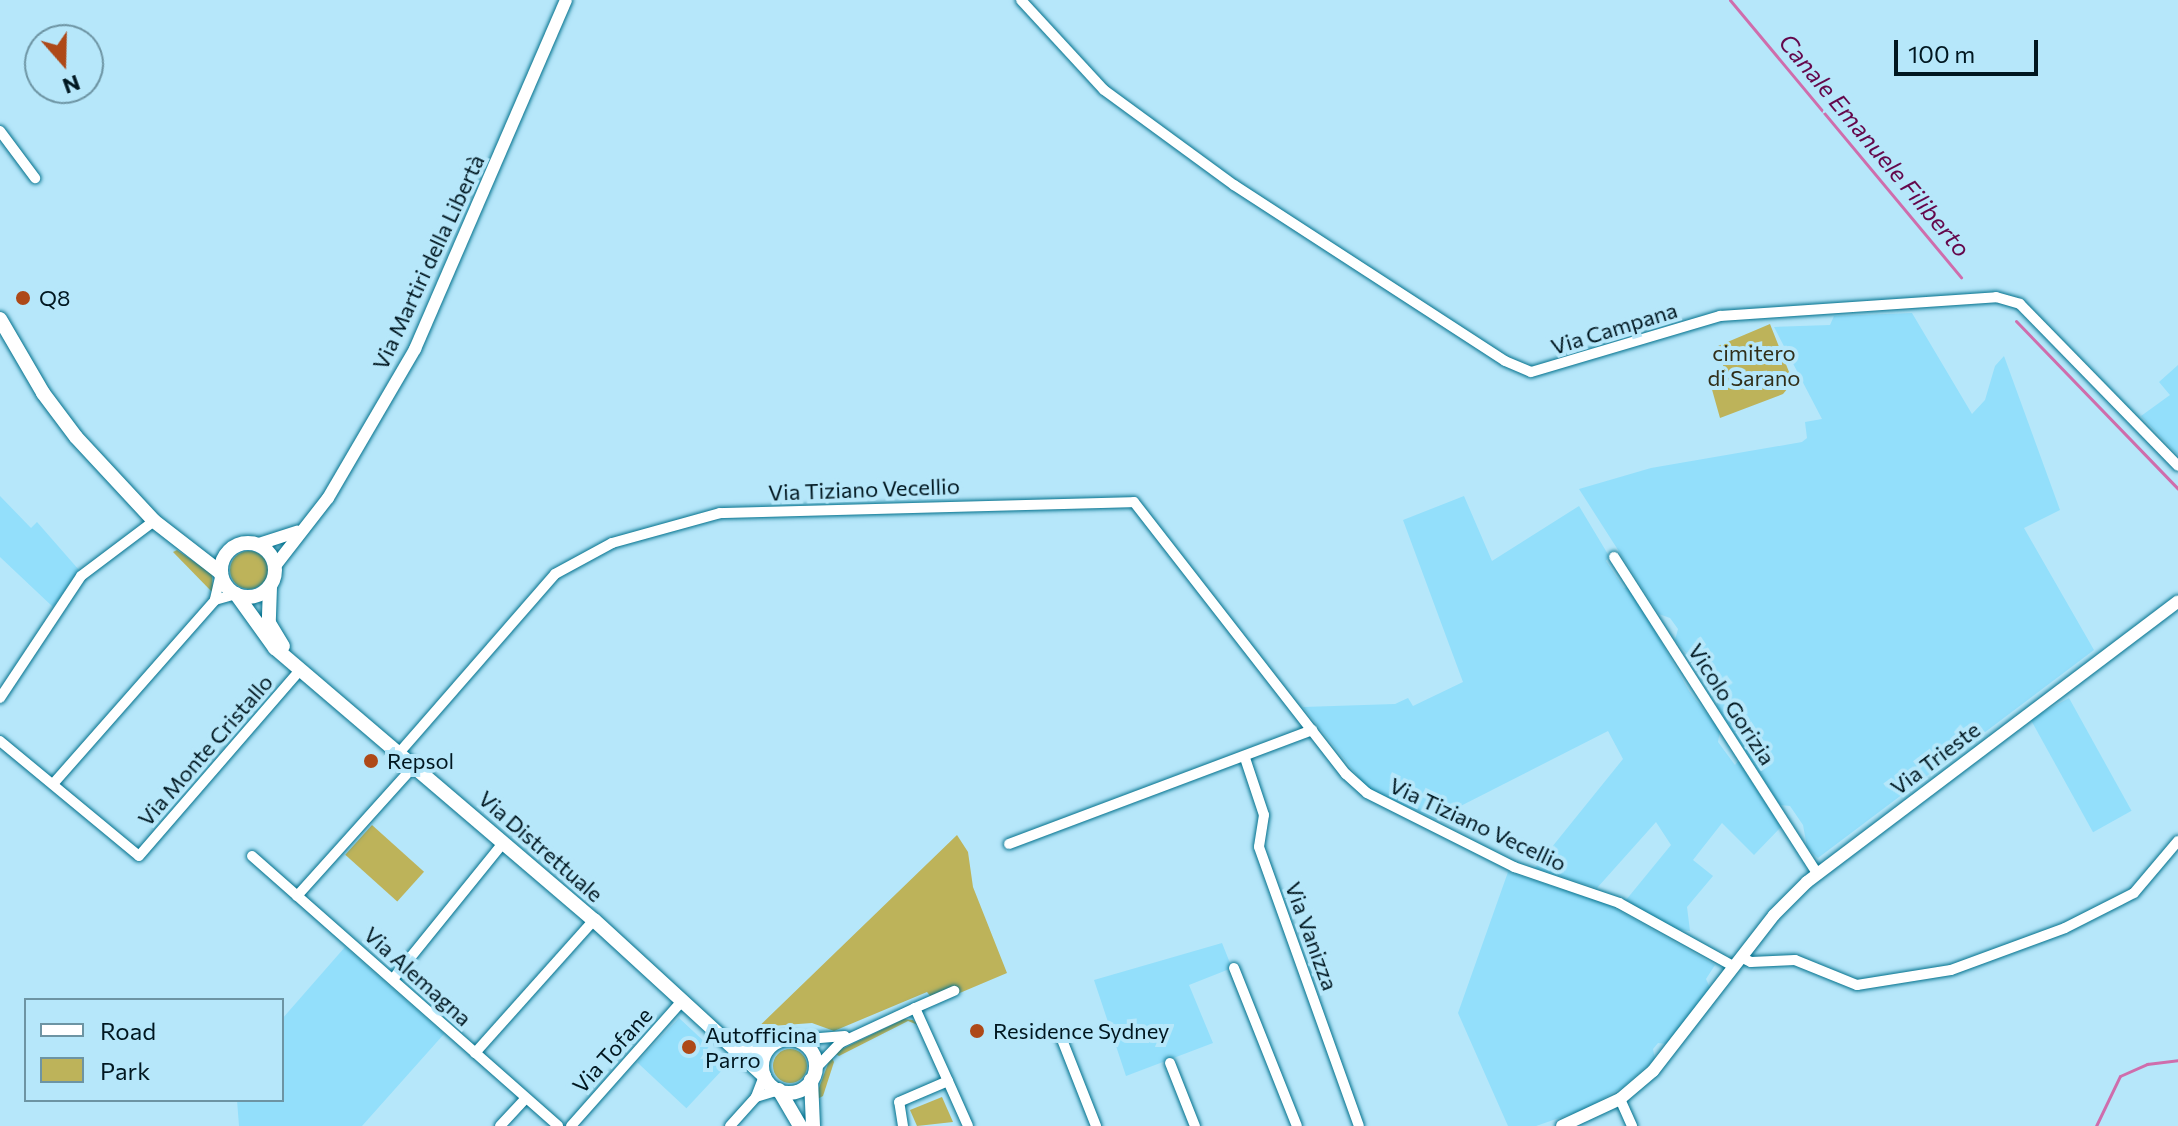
<!DOCTYPE html>
<meta charset="utf-8">
<style>
body{margin:0}
#map{position:relative;width:2178px;height:1126px;overflow:hidden;background:#b6e7fa;font-family:Commissioner,sans-serif}
div>[style]{position:absolute}
[style*='--x']{left:calc(var(--x)*1px);top:calc(var(--y)*1px);width:calc(var(--w)*1px);rotate:calc(var(--a)*1deg)}
.built>*{inset:0;background:#93dffb;transform-origin:0 0}
.green>*{inset:0;background:#bdb35a;transform-origin:0 0}
.round{border-radius:50%}
.stream>*{height:3px;margin:-1.5px;padding:0 1.5px;transform-origin:1.5px;border-radius:1.5px;background:#cf6dac}
.roads{filter:drop-shadow(0 0 2px #00708c) drop-shadow(0 0 2px #00708c)}
.minor>*{height:10px;margin:-5px;padding:0 5px;transform-origin:5px;border-radius:5px;background:#fff}
.tertiary>*{height:12px;margin:-6px;padding:0 6px;transform-origin:6px;border-radius:6px;background:#fff}
.secondary>*{height:14px;margin:-7px;padding:0 7px;transform-origin:7px;border-radius:7px;background:#fff}
.secondary>.ring{margin:-7px;padding:0;box-sizing:content-box;background:none;border:14px solid #fff;border-radius:50%}
.dots>*{width:22px;height:22px;translate:-50% -50%;box-sizing:border-box;border:4px solid #b6e7fa;border-radius:50%}
span{translate:-50% -50%;white-space:nowrap;text-align:center;line-height:1.15;-webkit-text-stroke:8px #b6e7fa;paint-order:stroke}
.street-label{font-size:22px;color:#001720}
.poi-label{font-size:22px;color:#001720}
.left{translate:0 -50%;text-align:left}
.park-label{font-size:22px;color:#302e19}
.water-label{font-size:24px;color:#64074b;font-style:italic}
.legend{position:absolute;left:24px;top:998px;width:260px;height:104px;box-sizing:border-box;background:#b6e7fa;border:2px solid #6d94a3;margin:0;padding:10px 14px;list-style:none;font-size:24px;color:#001720}
.legend li{display:flex;align-items:center;gap:16px;height:40px}
.legend b{width:40px;border:2px solid #6d94a3}
.north{position:absolute;left:24px;top:24px;width:80px;height:80px;box-sizing:border-box;background:#b6e7fa;border:2px solid #6d94a3;border-radius:50%;rotate:160deg;font-size:22px;font-weight:700;line-height:32px;text-align:center;color:#001720}
.north::after{content:'';display:block;margin:auto;width:28px;height:36px;background:#ae4918;clip-path:polygon(50% 0,100% 100%,50% 72%,0 100%)}
.scale{position:absolute;left:1894px;top:40px;width:144px;height:36px;box-sizing:border-box;border:4px solid #001720;border-top:0;padding-left:10px;font-size:24px;line-height:28px;white-space:nowrap;color:#001720;-webkit-text-stroke:6px #b6e7fa;paint-order:stroke}
</style>
<div id="map">
<div class="built">
<i style="clip-path:polygon(1912px 313px,1972px 414px,1985px 400px,1995px 366px,2004px 356px,2060px 510px,2024px 528px,2094px 650px,1818px 858px,1807px 847px,1803px 825px,1790px 806px,1780px 805px,1717px 706px,1719px 695px,1712px 683px,1675px 640px,1678px 629px,1670px 618px,1659px 614px,1579px 489px,1651px 468px,1802px 442px,1807px 438px,1805px 422px,1822px 419px,1774px 327px,1830px 325px,1834px 316px)"></i>
<i style="clip-path:polygon(2178px 365px,2178px 455px,2141px 416px,2170px 395px,2159px 382px)"></i>
<i style="clip-path:polygon(0 496px,31px 528px,37px 522px,79px 570px,53px 607px,0 557px)"></i>
<i style="clip-path:polygon(1464px 496px,1492px 561px,1579px 506px,1609px 556px,1606px 561px,1624px 588px,1629px 586px,1689px 691px,1720px 731px,1718px 742px,1735px 765px,1738px 761px,1781px 827px,1754px 855px,1722px 823px,1693px 860px,1713px 876px,1687px 907px,1690px 931px,1670px 929px,1626px 900px,1671px 845px,1656px 822px,1597px 888px,1535px 868px,1623px 759px,1608px 731px,1435px 819px,1368px 789px,1303px 707px,1395px 704px,1408px 698px,1413px 706px,1463px 682px,1403px 520px)"></i>
<i style="left:2069px;top:698px;width:129px;height:44px;rotate:61deg"></i>
<i style="clip-path:polygon(1508px 872px,1607px 904px,1715px 965px,1706px 979px,1710px 988px,1668px 1044px,1658px 1043px,1653px 1049px,1655px 1059px,1623px 1087px,1585px 1109px,1536px 1126px,1508px 1126px,1458px 1013px)"></i>
<i style="clip-path:polygon(1222px 943px,1232px 968px,1189px 985px,1213px 1043px,1126px 1076px,1094px 980px)"></i>
<i style="clip-path:polygon(345px 947px,444px 1034px,362px 1126px,239px 1126px,237px 1100px,282px 1100px,282px 1019px)"></i>
<i style="left:679px;top:1018px;width:67px;height:61px;rotate:43deg"></i>
</div>
<div class="green">
<i style="clip-path:polygon(1770px 324px,1793px 382px,1783px 394px,1720px 418px,1711px 386px,1727px 380px,1718px 346px)"></i>
<i style="clip-path:polygon(177px 550px,212px 574px,213px 593px,173px 552px)"></i>
<i class="round" style="left:230px;top:551px;width:38px;height:38px"></i>
<i style="left:372px;top:825px;width:70px;height:40px;rotate:42deg"></i>
<i style="clip-path:polygon(957px 835px,968px 852px,973px 887px,1007px 973px,936px 1003px,927px 992px,834px 1031px,812px 1023px,771px 1026px,749px 1036px)"></i>
<i style="clip-path:polygon(904px 1019px,913px 1020px,918px 1025px,908px 1021px,839px 1056px,834px 1053px)"></i>
<i style="clip-path:polygon(783px 1029px,810px 1030px,817px 1034px,784px 1035px,754px 1046px)"></i>
<i class="round" style="left:773px;top:1049px;width:34px;height:34px"></i>
<i style="clip-path:polygon(831px 1056px,834px 1062px,823px 1096px,814px 1101px)"></i>
<i style="clip-path:polygon(942px 1097px,953px 1122px,917px 1126px,910px 1110px)"></i>
</div>
<div class="stream">
<i style="--x:1730;--y:0;--w:361;--a:50.2"></i>
<i style="--x:2016;--y:321;--w:233;--a:46"></i>
<i style="--x:2096;--y:1126;--w:55;--a:-64.4"></i>
<i style="--x:2120;--y:1076;--w:30;--a:-24"></i>
<i style="--x:2147;--y:1064;--w:31;--a:-7"></i>
</div>
<div class="roads">
<div class="minor">
<i style="--x:1021;--y:0;--w:122;--a:47.3"></i>
<i style="--x:1104;--y:90;--w:161;--a:36.2"></i>
<i style="--x:1234;--y:185;--w:323;--a:33"></i>
<i style="--x:1505;--y:361;--w:28;--a:23"></i>
<i style="--x:1531;--y:372;--w:197;--a:-16.5"></i>
<i style="--x:1720;--y:316;--w:277;--a:-3.9"></i>
<i style="--x:1996;--y:297;--w:25;--a:16"></i>
<i style="--x:2020;--y:304;--w:226;--a:45.7"></i>
<i style="--x:0;--y:131;--w:59;--a:53.3"></i>
<i style="--x:1614;--y:557;--w:376;--a:57.3"></i>
<i style="--x:221;--y:573;--w:28;--a:103"></i>
<i style="--x:215;--y:600;--w:22;--a:-16"></i>
<i style="--x:0;--y:698;--w:146;--a:-56.4"></i>
<i style="--x:81;--y:576;--w:91;--a:-37"></i>
<i style="--x:0;--y:741;--w:180;--a:39.6"></i>
<i style="--x:139;--y:856;--w:247;--a:-49.1"></i>
<i style="--x:399;--y:753;--w:237;--a:-48.9"></i>
<i style="--x:555;--y:574;--w:65;--a:-28.5"></i>
<i style="--x:612;--y:543;--w:112;--a:-15.5"></i>
<i style="--x:720;--y:513;--w:414;--a:-1.5"></i>
<i style="--x:1134;--y:502;--w:345;--a:52.1"></i>
<i style="--x:1346;--y:774;--w:28;--a:42"></i>
<i style="--x:1367;--y:793;--w:165;--a:26.7"></i>
<i style="--x:1514;--y:867;--w:111;--a:18.9"></i>
<i style="--x:1619;--y:903;--w:132;--a:28.9"></i>
<i style="--x:1245;--y:758;--w:60;--a:71.6"></i>
<i style="--x:1264;--y:815;--w:32;--a:99"></i>
<i style="--x:1259;--y:847;--w:296;--a:70.3"></i>
<i style="--x:53;--y:784;--w:245;--a:-48.6"></i>
<i style="--x:1009;--y:844;--w:324;--a:-20.6"></i>
<i style="--x:252;--y:856;--w:408;--a:41.4"></i>
<i style="--x:297;--y:896;--w:175;--a:-48"></i>
<i style="--x:1741;--y:957;--w:11;--a:27"></i>
<i style="--x:1751;--y:962;--w:44;--a:-2.6"></i>
<i style="--x:1795;--y:960;--w:67;--a:22"></i>
<i style="--x:1857;--y:985;--w:95;--a:-9.1"></i>
<i style="--x:1951;--y:970;--w:121;--a:-20.2"></i>
<i style="--x:2065;--y:928;--w:77;--a:-26.9"></i>
<i style="--x:2134;--y:893;--w:68;--a:-49.8"></i>
<i style="--x:1234;--y:968;--w:170;--a:68.3"></i>
<i style="--x:393;--y:979;--w:176;--a:-51"></i>
<i style="--x:915;--y:1008;--w:43;--a:-23.6"></i>
<i style="--x:1061;--y:1037;--w:96;--a:68.5"></i>
<i style="--x:795;--y:1040;--w:50;--a:-4.6"></i>
<i style="--x:475;--y:1053;--w:178;--a:-48.2"></i>
<i style="--x:1170;--y:1063;--w:68;--a:68.4"></i>
<i style="--x:816;--y:1068;--w:35;--a:-46"></i>
<i style="--x:840;--y:1043;--w:83;--a:-25"></i>
<i style="--x:915;--y:1008;--w:80;--a:65.7"></i>
<i style="--x:764;--y:1076;--w:22;--a:111"></i>
<i style="--x:756;--y:1097;--w:24;--a:-17"></i>
<i style="--x:1620;--y:1099;--w:30;--a:66"></i>
<i style="--x:500;--y:1126;--w:37;--a:-47"></i>
<i style="--x:571;--y:1126;--w:169;--a:-48.4"></i>
<i style="--x:730;--y:1126;--w:39;--a:-48"></i>
<i style="--x:903;--y:1126;--w:24;--a:-99"></i>
<i style="--x:899;--y:1102;--w:53;--a:-23.2"></i>
<i style="--x:948;--y:1081;--w:49;--a:66"></i>
</div>
<div class="tertiary">
<i style="--x:259;--y:544;--w:40;--a:-18"></i>
<i style="--x:275;--y:566;--w:86;--a:-52.1"></i>
<i style="--x:328;--y:498;--w:173;--a:-59.7"></i>
<i style="--x:415;--y:349;--w:380;--a:-66.6"></i>
<i style="--x:1562;--y:1126;--w:64;--a:-25"></i>
<i style="--x:1620;--y:1099;--w:43;--a:-40.3"></i>
<i style="--x:1653;--y:1071;--w:197;--a:-52.2"></i>
<i style="--x:1774;--y:915;--w:47;--a:-45"></i>
<i style="--x:1807;--y:882;--w:465;--a:-37.1"></i>
</div>
<div class="secondary">
<i style="--x:0;--y:319;--w:86;--a:59.8"></i>
<i style="--x:43;--y:393;--w:55;--a:53.1"></i>
<i style="--x:76;--y:437;--w:115;--a:47.1"></i>
<i style="--x:154;--y:521;--w:85;--a:37.8"></i>
<i class="ring" style="left:221px;top:543px;width:40px;height:40px"></i>
<i style="--x:270;--y:587;--w:36;--a:92"></i>
<i style="--x:269;--y:623;--w:27;--a:59"></i>
<i style="--x:236;--y:594;--w:67;--a:54.2"></i>
<i style="--x:275;--y:648;--w:419;--a:40.5"></i>
<i style="--x:594;--y:920;--w:231;--a:42.5"></i>
<i class="ring" style="left:762px;top:1039px;width:40px;height:40px"></i>
<i style="--x:730;--y:1042;--w:23;--a:23"></i>
<i style="--x:751;--y:1051;--w:16;--a:-4"></i>
<i style="--x:811;--y:1080;--w:46;--a:87.5"></i>
<i style="--x:779;--y:1090;--w:42;--a:59.7"></i>
</div>
</div>
<div class="dots">
<i style="left:23px;top:298px;background:#ae4918"></i>
<i style="left:371px;top:761px;background:#ae4918"></i>
<i style="left:977px;top:1031px;background:#ae4918"></i>
<i style="left:689px;top:1047px;background:#ae4918"></i>
</div>
<div class="street-label">
<span style="left:428px;top:262px;rotate:-65deg">Via Martiri della Libertà</span>
<span style="left:1614px;top:328px;rotate:-17deg">Via Campana</span>
<span style="left:864px;top:489px;rotate:-2deg">Via Tiziano Vecellio</span>
<span style="left:1732px;top:704px;rotate:57deg">Vicolo Gorizia</span>
<span style="left:205px;top:750px;rotate:-49deg">Via Monte Cristallo</span>
<span style="left:1935px;top:758px;rotate:-37deg">Via Trieste</span>
<span style="left:1478px;top:824px;rotate:25deg">Via Tiziano Vecellio</span>
<span style="left:541px;top:846px;rotate:41deg">Via Distrettuale</span>
<span style="left:1312px;top:936px;rotate:70deg">Via Vanizza</span>
<span style="left:418px;top:976px;rotate:42deg">Via Alemagna</span>
<span style="left:612px;top:1050px;rotate:-48deg">Via Tofane</span>
</div>
<div class="poi-label">
<span class="left" style="left:39px;top:298px">Q8</span>
<span class="left" style="left:387px;top:761px">Repsol</span>
<span class="left" style="left:993px;top:1031px">Residence Sydney</span>
<span class="left" style="left:705px;top:1047px">Autofficina<br>Parro</span>
</div>
<div class="park-label">
<span style="left:1754px;top:365px">cimitero<br>di Sarano</span>
</div>
<div class="water-label">
<span style="left:1875px;top:145px;rotate:50deg">Canale Emanuele Filiberto</span>
</div>
<ul class="legend">
<li><b style="height:10px;background:#fff"></b>Road</li>
<li><b style="height:22px;background:#bdb35a"></b>Park</li>
</ul>
<div class="north">N</div>
<div class="scale">100 m</div>
</div>
